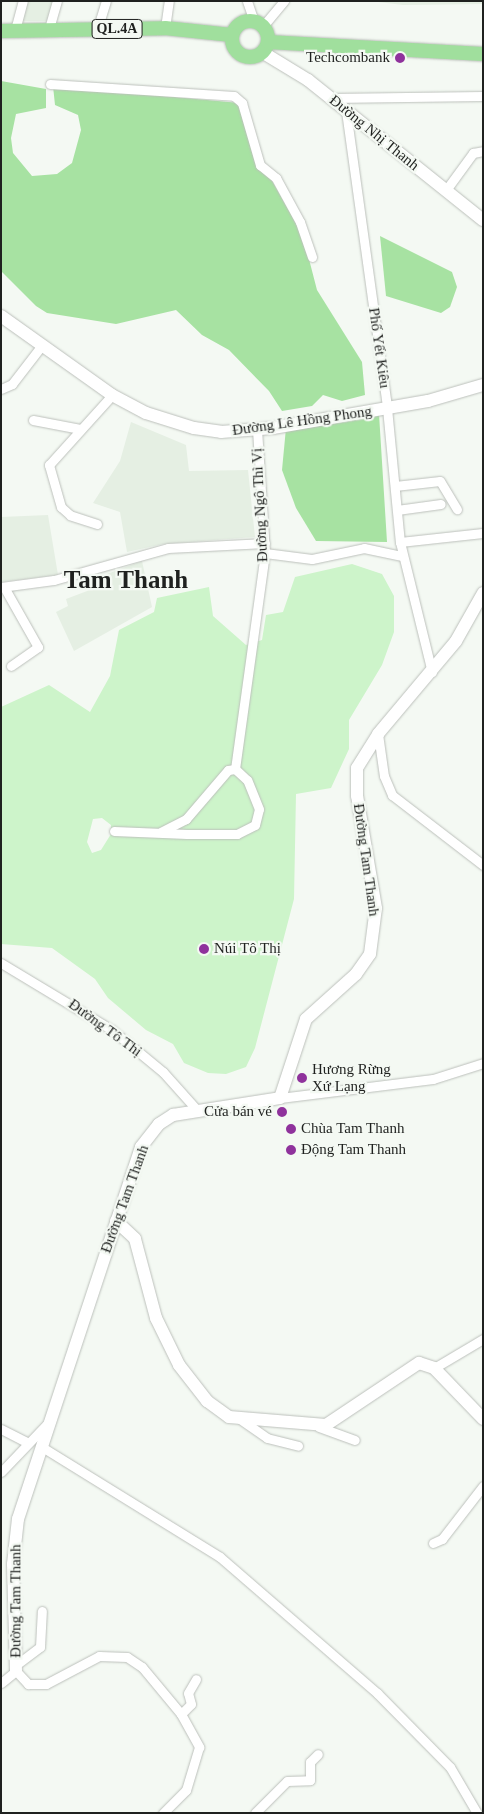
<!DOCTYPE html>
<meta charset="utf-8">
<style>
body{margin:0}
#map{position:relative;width:484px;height:1814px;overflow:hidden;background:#f4f9f3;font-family:"Times New Roman",serif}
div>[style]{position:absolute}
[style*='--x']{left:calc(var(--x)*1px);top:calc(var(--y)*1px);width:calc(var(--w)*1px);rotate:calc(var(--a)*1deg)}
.built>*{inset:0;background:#e5efe3}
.green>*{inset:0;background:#cdf4ca}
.water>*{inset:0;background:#a7e2a2}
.roads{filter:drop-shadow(0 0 1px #bcc0bb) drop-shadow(0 0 1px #bcc0bb)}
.street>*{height:9px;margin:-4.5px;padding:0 4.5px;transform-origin:4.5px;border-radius:4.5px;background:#fff}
.secondary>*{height:12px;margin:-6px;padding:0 6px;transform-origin:6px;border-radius:6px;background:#fff}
.primary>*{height:14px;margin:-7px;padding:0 7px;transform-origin:7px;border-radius:7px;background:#a0df9d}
.primary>.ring{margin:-7px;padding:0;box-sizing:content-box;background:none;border:14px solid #a0df9d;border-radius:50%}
.dots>*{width:14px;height:14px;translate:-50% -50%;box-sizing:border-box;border:2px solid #f4f9f3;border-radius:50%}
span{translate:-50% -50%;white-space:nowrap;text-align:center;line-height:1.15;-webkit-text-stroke:4.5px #f4f9f3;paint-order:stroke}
.shield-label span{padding:1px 4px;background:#f4f9f3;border:1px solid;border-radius:4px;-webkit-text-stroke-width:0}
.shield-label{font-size:14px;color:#1f211f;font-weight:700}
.poi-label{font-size:15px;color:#1f211f}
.right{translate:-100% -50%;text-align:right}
.left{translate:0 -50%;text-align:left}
.street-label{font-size:15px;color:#1f211f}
.town-label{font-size:25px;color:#1f211f;font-weight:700}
.frame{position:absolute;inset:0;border:2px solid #1f211f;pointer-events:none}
</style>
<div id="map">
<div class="built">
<i style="clip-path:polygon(25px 1px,53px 1px,47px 21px,20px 21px)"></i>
<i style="clip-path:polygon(370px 1px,483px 1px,483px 4px,403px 5px)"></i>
<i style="clip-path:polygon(131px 422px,186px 445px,189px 471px,248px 470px,255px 537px,163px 544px,127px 552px,120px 512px,93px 503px,120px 461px)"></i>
<i style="clip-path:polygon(48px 515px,58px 575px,1px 582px,1px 517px)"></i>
<i style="clip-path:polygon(142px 561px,152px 607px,74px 651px,56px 612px,68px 606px,66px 599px,103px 585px,99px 577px)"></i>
</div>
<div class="green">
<i style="clip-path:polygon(evenodd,352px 564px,382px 574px,394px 596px,394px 632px,382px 665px,349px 720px,349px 749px,331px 788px,296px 794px,294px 899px,255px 1048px,246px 1067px,226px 1074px,208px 1073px,184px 1063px,173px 1044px,146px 1030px,108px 998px,95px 979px,52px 948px,1px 944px,1px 707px,49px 685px,90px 712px,110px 676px,119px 630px,154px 612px,157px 598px,209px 587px,213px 616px,246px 645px,262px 640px,266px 615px,283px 612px,295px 577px,352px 564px,102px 818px,111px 825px,111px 834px,101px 850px,92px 853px,87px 842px,93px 819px,102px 818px)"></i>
</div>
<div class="water">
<i style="clip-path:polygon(1px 81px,46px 89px,46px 108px,16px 114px,11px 138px,13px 153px,32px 176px,57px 174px,72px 163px,81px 130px,78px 115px,55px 105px,53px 86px,240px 103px,257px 167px,270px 177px,303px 236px,317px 290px,362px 362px,365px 395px,342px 401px,323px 395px,312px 406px,282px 411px,269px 391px,229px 350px,202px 335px,176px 310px,116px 324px,47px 313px,36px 306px,1px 271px)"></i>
<i style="clip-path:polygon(380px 236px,452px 272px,457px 287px,450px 307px,441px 313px,386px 296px)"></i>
<i style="clip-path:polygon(379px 414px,387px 542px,316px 541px,296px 508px,282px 470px,286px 428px)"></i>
</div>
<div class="roads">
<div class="street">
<i style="--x:247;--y:1;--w:21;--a:71"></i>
<i style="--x:263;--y:26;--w:33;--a:-50"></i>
<i style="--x:165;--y:28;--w:27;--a:-82"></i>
<i style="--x:15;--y:30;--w:30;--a:-75"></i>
<i style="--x:97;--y:30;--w:30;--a:-73"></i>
<i style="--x:48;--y:32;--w:32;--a:-74"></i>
<i style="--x:50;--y:84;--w:184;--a:3.7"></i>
<i style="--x:234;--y:96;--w:11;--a:41"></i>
<i style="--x:242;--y:103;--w:65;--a:73.8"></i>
<i style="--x:260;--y:165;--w:21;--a:39"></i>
<i style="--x:276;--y:178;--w:50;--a:61.4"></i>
<i style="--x:300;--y:222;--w:37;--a:71"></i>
<i style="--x:331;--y:98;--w:152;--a:-0.8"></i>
<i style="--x:346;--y:111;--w:300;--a:82.1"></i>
<i style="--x:387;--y:408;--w:135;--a:84.5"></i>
<i style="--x:400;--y:542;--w:134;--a:76.2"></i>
<i style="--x:446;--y:190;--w:46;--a:-53.9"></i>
<i style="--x:473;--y:153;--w:10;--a:-11"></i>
<i style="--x:1;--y:389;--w:12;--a:-24"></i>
<i style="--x:12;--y:384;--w:49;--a:-52.4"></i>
<i style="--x:33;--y:420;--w:48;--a:10.8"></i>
<i style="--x:395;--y:486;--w:45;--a:-6.3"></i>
<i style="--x:440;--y:481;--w:33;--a:59"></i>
<i style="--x:397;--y:510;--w:44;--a:-7.8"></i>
<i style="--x:97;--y:524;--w:28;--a:-162"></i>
<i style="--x:70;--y:515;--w:12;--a:-138"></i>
<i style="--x:61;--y:507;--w:44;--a:-105.9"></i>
<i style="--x:49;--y:465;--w:94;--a:-48"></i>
<i style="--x:400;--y:542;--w:83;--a:-6.2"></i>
<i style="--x:265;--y:553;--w:47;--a:7.3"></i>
<i style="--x:312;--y:559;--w:53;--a:-11.9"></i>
<i style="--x:364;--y:548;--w:39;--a:12"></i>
<i style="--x:1;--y:587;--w:53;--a:-7.5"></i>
<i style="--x:54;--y:580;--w:118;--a:-15.7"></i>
<i style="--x:168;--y:548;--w:97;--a:-3"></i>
<i style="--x:4;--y:587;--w:69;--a:60.5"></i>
<i style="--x:38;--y:647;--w:33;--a:145"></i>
<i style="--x:378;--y:734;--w:42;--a:81.9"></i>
<i style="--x:384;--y:776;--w:21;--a:67"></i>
<i style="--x:392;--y:795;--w:115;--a:37.6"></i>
<i style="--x:235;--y:769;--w:218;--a:-82.1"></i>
<i style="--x:265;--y:553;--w:123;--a:-93.7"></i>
<i style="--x:114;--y:831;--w:73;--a:2.4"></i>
<i style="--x:187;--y:834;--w:50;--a:0"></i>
<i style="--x:237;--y:834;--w:20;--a:-27"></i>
<i style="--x:255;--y:825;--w:16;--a:-76"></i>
<i style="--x:259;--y:809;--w:31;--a:-112"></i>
<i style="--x:247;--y:780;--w:16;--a:-137"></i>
<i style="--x:235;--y:769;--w:7;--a:172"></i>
<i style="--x:228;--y:770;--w:65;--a:130.6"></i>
<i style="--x:186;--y:819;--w:28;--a:153"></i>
<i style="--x:1;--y:963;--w:130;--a:31.1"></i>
<i style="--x:112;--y:1030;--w:66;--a:39.5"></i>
<i style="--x:163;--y:1072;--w:51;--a:48.2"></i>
<i style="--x:280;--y:1098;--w:154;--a:-7.1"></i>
<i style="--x:433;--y:1079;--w:52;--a:-17.7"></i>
<i style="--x:434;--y:1368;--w:57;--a:-30.6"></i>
<i style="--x:240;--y:1419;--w:33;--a:35"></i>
<i style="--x:267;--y:1438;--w:32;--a:14"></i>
<i style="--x:319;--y:1427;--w:38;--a:20"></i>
<i style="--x:1;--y:1429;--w:30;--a:27"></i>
<i style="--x:42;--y:1447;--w:209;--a:31.7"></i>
<i style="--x:220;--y:1557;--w:208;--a:40.9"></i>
<i style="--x:377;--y:1693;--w:104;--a:45.4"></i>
<i style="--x:450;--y:1767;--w:53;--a:59.6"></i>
<i style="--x:1;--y:1472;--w:69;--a:-46.2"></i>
<i style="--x:433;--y:1543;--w:10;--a:-24"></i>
<i style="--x:442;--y:1539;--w:67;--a:-52.3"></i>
<i style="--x:16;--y:1665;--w:30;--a:-37"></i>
<i style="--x:40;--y:1647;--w:36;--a:-87"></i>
<i style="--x:1;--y:1683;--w:19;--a:-39"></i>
<i style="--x:16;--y:1671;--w:18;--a:47"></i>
<i style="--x:28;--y:1684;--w:18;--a:0"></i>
<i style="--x:46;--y:1684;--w:60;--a:-27.8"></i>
<i style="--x:99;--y:1656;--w:28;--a:2"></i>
<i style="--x:127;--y:1657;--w:18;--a:34"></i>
<i style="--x:142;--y:1667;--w:61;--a:50.3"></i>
<i style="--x:181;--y:1714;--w:38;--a:61"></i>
<i style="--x:199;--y:1747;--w:45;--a:106.8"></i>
<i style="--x:186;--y:1790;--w:33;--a:135"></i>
<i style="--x:181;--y:1714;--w:14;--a:-45"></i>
<i style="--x:191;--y:1704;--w:11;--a:-105"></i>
<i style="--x:188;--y:1693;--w:16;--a:-60"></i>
<i style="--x:255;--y:1813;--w:45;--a:-45"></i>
<i style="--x:287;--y:1781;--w:23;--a:-2"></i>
<i style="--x:310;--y:1780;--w:18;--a:-90"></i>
<i style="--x:310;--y:1762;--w:11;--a:-45"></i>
</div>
<div class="secondary">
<i style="--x:262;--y:52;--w:54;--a:31.3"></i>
<i style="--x:308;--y:80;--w:224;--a:38.7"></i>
<i style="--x:1;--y:316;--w:136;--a:35.4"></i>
<i style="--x:112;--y:395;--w:38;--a:28"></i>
<i style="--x:146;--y:413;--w:50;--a:17.4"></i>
<i style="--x:194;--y:428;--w:27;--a:8"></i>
<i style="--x:221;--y:432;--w:52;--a:-4.4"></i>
<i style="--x:273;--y:428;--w:157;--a:-9.9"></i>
<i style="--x:428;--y:401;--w:57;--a:-16.2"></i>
<i style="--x:116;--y:1221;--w:26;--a:43"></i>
<i style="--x:135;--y:1239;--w:82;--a:75.1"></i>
<i style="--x:156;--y:1318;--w:52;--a:63.9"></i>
<i style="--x:179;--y:1365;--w:46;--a:52.1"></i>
<i style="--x:207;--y:1401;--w:27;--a:36"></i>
<i style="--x:229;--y:1417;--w:97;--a:4.7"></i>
<i style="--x:326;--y:1425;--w:112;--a:-33.7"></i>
<i style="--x:419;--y:1363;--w:16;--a:18"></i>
<i style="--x:434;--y:1368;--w:71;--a:46.1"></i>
<i style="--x:16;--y:1671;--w:107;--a:-91.6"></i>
<i style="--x:13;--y:1564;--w:45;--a:-83.7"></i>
<i style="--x:18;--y:1519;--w:392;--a:-71.7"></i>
<i style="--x:141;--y:1147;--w:29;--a:-52"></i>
<i style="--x:159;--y:1124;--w:17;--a:-33"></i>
<i style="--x:173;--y:1115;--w:108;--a:-9"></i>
<i style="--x:280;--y:1098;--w:83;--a:-71.8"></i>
<i style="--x:306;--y:1019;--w:67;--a:-42"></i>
<i style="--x:356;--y:974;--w:24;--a:-55"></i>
<i style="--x:370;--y:954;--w:46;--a:-82.6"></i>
<i style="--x:376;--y:908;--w:114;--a:-99.6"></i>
<i style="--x:357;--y:796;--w:28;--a:-90"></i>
<i style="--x:357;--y:768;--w:40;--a:-58"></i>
<i style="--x:378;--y:734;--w:121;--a:-50"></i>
<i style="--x:456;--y:641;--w:55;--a:-60.6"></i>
</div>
<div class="primary">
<i class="ring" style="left:232px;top:21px;width:22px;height:22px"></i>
<i style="--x:1;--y:31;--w:164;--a:-1"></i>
<i style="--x:165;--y:28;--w:67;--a:6"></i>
<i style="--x:268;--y:42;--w:215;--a:3.2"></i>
</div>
</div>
<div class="dots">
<i style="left:400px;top:58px;background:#8f329c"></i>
<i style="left:204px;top:949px;background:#8f329c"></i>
<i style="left:302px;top:1078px;background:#8f329c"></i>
<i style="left:282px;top:1112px;background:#8f329c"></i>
<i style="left:291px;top:1129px;background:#8f329c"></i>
<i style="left:291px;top:1150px;background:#8f329c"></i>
</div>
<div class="shield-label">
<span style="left:117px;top:29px">QL.4A</span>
</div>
<div class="poi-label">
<span class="right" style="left:390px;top:58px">Techcombank</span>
<span class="left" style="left:214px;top:949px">Núi Tô Thị</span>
<span class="left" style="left:312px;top:1078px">Hương Rừng<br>Xứ Lạng</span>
<span class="right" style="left:272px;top:1112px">Cửa bán vé</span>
<span class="left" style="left:301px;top:1129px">Chùa Tam Thanh</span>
<span class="left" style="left:301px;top:1150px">Động Tam Thanh</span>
</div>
<div class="street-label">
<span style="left:374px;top:133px;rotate:39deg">Đường Nhị Thanh</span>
<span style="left:379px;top:348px;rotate:82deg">Phố Yết Kiêu</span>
<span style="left:302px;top:421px;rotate:-8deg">Đường Lê Hồng Phong</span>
<span style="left:260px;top:505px;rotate:-93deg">Đường Ngô Thì Vị</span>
<span style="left:366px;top:860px;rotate:82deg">Đường Tam Thanh</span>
<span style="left:105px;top:1028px;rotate:36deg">Đường Tô Thị</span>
<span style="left:125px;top:1199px;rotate:-70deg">Đường Tam Thanh</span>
<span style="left:16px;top:1601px;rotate:-90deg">Đường Tam Thanh</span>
</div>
<div class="town-label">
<span style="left:126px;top:580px">Tam Thanh</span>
</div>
<div class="frame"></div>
</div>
